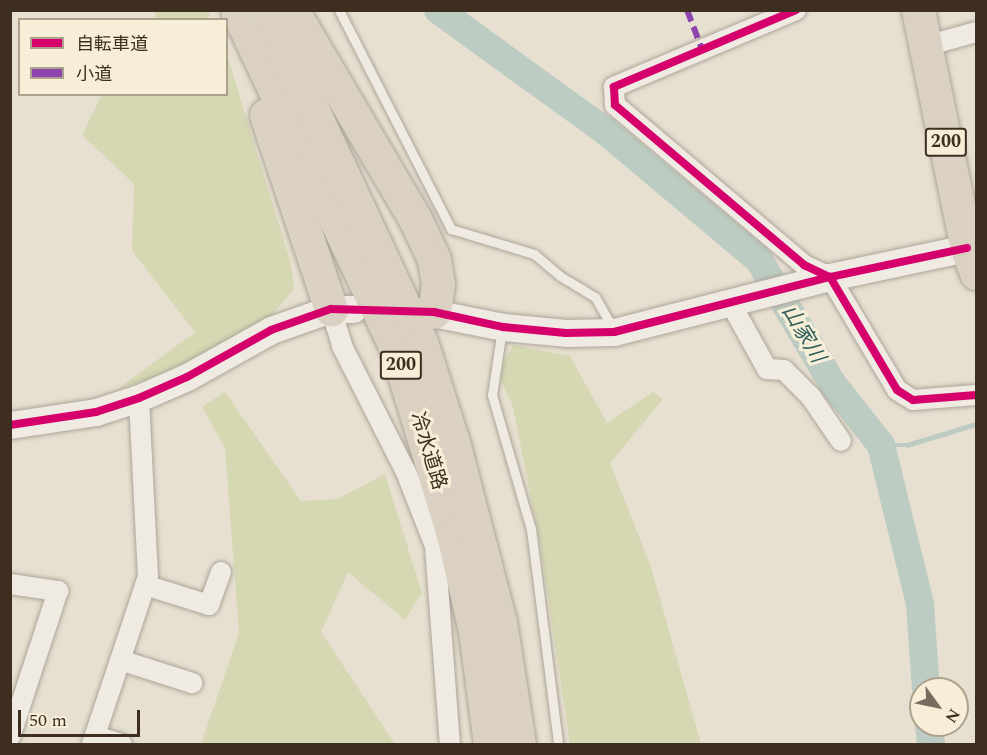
<!DOCTYPE html>
<meta charset="utf-8">
<style>
body{margin:0}
#map{position:relative;width:987px;height:755px;overflow:hidden;background:#e7e0d1;font-family:Spectral,"Noto Sans JP",serif}
div>[style]{position:absolute}
[style*='--x']{left:calc(var(--x)*1px);top:calc(var(--y)*1px);width:calc(var(--w)*1px);rotate:calc(var(--a)*1deg)}
.green>*{inset:0;background:#d6d7b3;transform-origin:0 0}
.stream>*{height:4.5px;margin:-2.25px;padding:0 2.25px;transform-origin:2.25px;border-radius:2.25px;background:#bcccc2}
.river>*{height:28px;margin:-14px;padding:0 14px;transform-origin:14px;border-radius:14px;background:#bcccc2}
.roads{filter:drop-shadow(0 0 2px #ada599) drop-shadow(0 0 2px #ada599)}
.lane>*{height:9px;margin:-4.5px;padding:0 4.5px;transform-origin:4.5px;border-radius:4.5px;background:#efebe3}
.street>*{height:20px;margin:-10px;padding:0 10px;transform-origin:10px;border-radius:10px;background:#efebe3}
.secondary>*{height:27px;margin:-13.5px;padding:0 13.5px;transform-origin:13.5px;border-radius:13.5px;background:#efebe3}
.highway>*{height:33px;margin:-16.5px;padding:0 16.5px;transform-origin:16.5px;border-radius:16.5px;background:#dad1c2}
.quiet>*{height:6px;margin-top:-3px;transform-origin:0;background:repeating-linear-gradient(90deg,#8e44ad 0 12px,transparent 0 18px)}
.cycleway>*{height:8px;margin:-4px;padding:0 4px;transform-origin:4px;border-radius:4px;background:#d6006c}
span{translate:-50% -50%;white-space:nowrap;text-align:center;line-height:1.15;-webkit-text-stroke:6px #f7eed8;paint-order:stroke}
.shield-label span{padding:2px 4px;background:#f7eed8;border:2px solid;border-radius:4px;-webkit-text-stroke-width:0}
.shield-label{font-size:18px;color:#3d2e20;font-weight:700}
.street-label{font-size:20px;color:#3d2e20}
.water-label{font-size:21px;color:#2f5d5a;font-style:italic}
.frame{position:absolute;inset:0;border:12px solid #3d2e20;pointer-events:none}
.legend{position:absolute;left:18px;top:18px;width:210px;height:78px;box-sizing:border-box;background:#f7eed8;border:2px solid #ada18e;margin:0;padding:8px 10px;list-style:none;font-size:18px;color:#3d2e20}
.legend li{display:flex;align-items:center;gap:12px;height:30px}
.legend b{width:30px;border:2px solid #ada18e}
.north{position:absolute;left:909px;top:677px;width:60px;height:60px;box-sizing:border-box;background:#f7eed8;border:2px solid #ada18e;border-radius:50%;rotate:123deg;font-size:16px;font-weight:700;line-height:24px;text-align:center;color:#3d2e20}
.north::after{content:'';display:block;margin:auto;width:21px;height:27px;background:#786c5e;clip-path:polygon(50% 0,100% 100%,50% 72%,0 100%)}
.scale{position:absolute;left:18px;top:710px;width:122px;height:27px;box-sizing:border-box;border:3px solid #3d2e20;border-top:0;padding-left:8px;font-size:18px;line-height:21px;white-space:nowrap;color:#3d2e20;-webkit-text-stroke:4px #f7eed8;paint-order:stroke}
</style>
<div id="map">
<div class="green">
<i style="left:155px;top:11px;width:54px;height:9px"></i>
<i style="clip-path:polygon(227px 55px,291px 264px,294px 289px,267px 321px,202px 361px,118px 389px,195px 332px,132px 251px,134px 184px,82px 135px,102px 95px,226px 94px)"></i>
<i style="clip-path:polygon(513px 345px,570px 356px,607px 423px,653px 392px,663px 399px,610px 463px,651px 567px,701px 744px,570px 744px,540px 544px,513px 407px,498px 373px)"></i>
<i style="clip-path:polygon(225px 392px,301px 501px,337px 499px,385px 474px,422px 593px,405px 620px,348px 572px,321px 632px,395px 744px,201px 744px,239px 633px,225px 448px,202px 407px)"></i>
</div>
<div class="stream">
<i style="--x:881;--y:445;--w:26;--a:0"></i>
<i style="--x:907;--y:445;--w:72;--a:-16.9"></i>
</div>
<div class="river">
<i style="--x:438;--y:10;--w:205;--a:35.9"></i>
<i style="--x:604;--y:130;--w:202;--a:40"></i>
<i style="--x:759;--y:260;--w:143;--a:59.3"></i>
<i style="--x:832;--y:383;--w:79;--a:51.7"></i>
<i style="--x:881;--y:445;--w:164;--a:76.2"></i>
<i style="--x:920;--y:604;--w:85;--a:86"></i>
<i style="--x:929;--y:725;--w:19;--a:84"></i>
</div>
<div class="roads">
<div class="lane">
<i style="--x:339;--y:10;--w:246;--a:62.9"></i>
<i style="--x:451;--y:229;--w:87;--a:16.8"></i>
<i style="--x:534;--y:254;--w:34;--a:40"></i>
<i style="--x:560;--y:276;--w:41;--a:31"></i>
<i style="--x:595;--y:297;--w:34;--a:60"></i>
<i style="--x:502;--y:329;--w:67;--a:98.6"></i>
<i style="--x:492;--y:395;--w:140;--a:73.8"></i>
<i style="--x:531;--y:529;--w:217;--a:82.8"></i>
</div>
<div class="street">
<i style="--x:796;--y:10;--w:198;--a:157.1"></i>
<i style="--x:614;--y:87;--w:18;--a:87"></i>
<i style="--x:615;--y:105;--w:248;--a:40.2"></i>
<i style="--x:804;--y:265;--w:29;--a:25"></i>
<i style="--x:830;--y:277;--w:131;--a:59.3"></i>
<i style="--x:897;--y:390;--w:19;--a:32"></i>
<i style="--x:913;--y:400;--w:63;--a:-4.5"></i>
<i style="--x:926;--y:46;--w:52;--a:-15.6"></i>
<i style="--x:731;--y:304;--w:74;--a:61"></i>
<i style="--x:767;--y:369;--w:17;--a:3"></i>
<i style="--x:784;--y:370;--w:38;--a:45"></i>
<i style="--x:811;--y:397;--w:53;--a:55.7"></i>
<i style="--x:331;--y:309;--w:39;--a:73"></i>
<i style="--x:342;--y:346;--w:141;--a:63.1"></i>
<i style="--x:406;--y:472;--w:79;--a:68.6"></i>
<i style="--x:435;--y:546;--w:199;--a:85.7"></i>
<i style="--x:10;--y:584;--w:49;--a:8.3"></i>
<i style="--x:58;--y:591;--w:154;--a:108.2"></i>
<i style="--x:145;--y:585;--w:67;--a:17.4"></i>
<i style="--x:209;--y:605;--w:35;--a:-70"></i>
<i style="--x:120;--y:660;--w:76;--a:17.7"></i>
<i style="--x:95;--y:736;--w:28;--a:17"></i>
<i style="--x:92;--y:744;--w:176;--a:-71.5"></i>
<i style="--x:148;--y:577;--w:179;--a:-92.9"></i>
</div>
<div class="secondary">
<i style="--x:423;--y:311;--w:82;--a:11.3"></i>
<i style="--x:503;--y:327;--w:63;--a:5.4"></i>
<i style="--x:566;--y:333;--w:48;--a:-1.2"></i>
<i style="--x:614;--y:332;--w:223;--a:-14.3"></i>
<i style="--x:830;--y:277;--w:140;--a:-12"></i>
<i style="--x:10;--y:425;--w:87;--a:-8.6"></i>
<i style="--x:96;--y:412;--w:45;--a:-18"></i>
<i style="--x:139;--y:398;--w:52;--a:-23.6"></i>
<i style="--x:187;--y:377;--w:96;--a:-29.2"></i>
<i style="--x:271;--y:330;--w:64;--a:-19.3"></i>
<i style="--x:331;--y:309;--w:22;--a:0"></i>
</div>
<div class="highway">
<i style="--x:237;--y:10;--w:374;--a:64.8"></i>
<i style="--x:396;--y:348;--w:195;--a:73"></i>
<i style="--x:453;--y:534;--w:99;--a:77.2"></i>
<i style="--x:475;--y:631;--w:114;--a:82.4"></i>
<i style="--x:266;--y:10;--w:366;--a:65"></i>
<i style="--x:421;--y:342;--w:105;--a:72.3"></i>
<i style="--x:453;--y:442;--w:186;--a:75.4"></i>
<i style="--x:500;--y:622;--w:123;--a:81.1"></i>
<i style="--x:292;--y:10;--w:243;--a:59.5"></i>
<i style="--x:415;--y:219;--w:44;--a:64.6"></i>
<i style="--x:434;--y:259;--w:25;--a:81"></i>
<i style="--x:438;--y:284;--w:28;--a:98"></i>
<i style="--x:918;--y:10;--w:243;--a:78.4"></i>
<i style="--x:967;--y:248;--w:27;--a:70"></i>
<i style="--x:266;--y:115;--w:205;--a:71.5"></i>
</div>
</div>
<div class="quiet">
<i style="--x:687;--y:10;--w:40;--a:69"></i>
</div>
<div class="cycleway">
<i style="--x:796;--y:10;--w:198;--a:157.1"></i>
<i style="--x:614;--y:87;--w:18;--a:87"></i>
<i style="--x:615;--y:105;--w:248;--a:40.2"></i>
<i style="--x:804;--y:265;--w:29;--a:25"></i>
<i style="--x:830;--y:277;--w:131;--a:59.3"></i>
<i style="--x:897;--y:390;--w:19;--a:32"></i>
<i style="--x:913;--y:400;--w:63;--a:-4.5"></i>
<i style="--x:10;--y:425;--w:87;--a:-8.6"></i>
<i style="--x:96;--y:412;--w:45;--a:-18"></i>
<i style="--x:139;--y:398;--w:52;--a:-23.6"></i>
<i style="--x:187;--y:377;--w:96;--a:-29.2"></i>
<i style="--x:271;--y:330;--w:64;--a:-19.3"></i>
<i style="--x:331;--y:309;--w:103;--a:1.7"></i>
<i style="--x:434;--y:312;--w:71;--a:12.3"></i>
<i style="--x:503;--y:327;--w:63;--a:5.4"></i>
<i style="--x:566;--y:333;--w:48;--a:-1.2"></i>
<i style="--x:614;--y:332;--w:223;--a:-14.3"></i>
<i style="--x:830;--y:277;--w:140;--a:-12"></i>
</div>
<div class="shield-label">
<span style="left:946px;top:142px">200</span>
<span style="left:401px;top:365px">200</span>
</div>
<div class="street-label">
<span style="left:428px;top:451px;rotate:73deg">冷水道路</span>
</div>
<div class="water-label">
<span style="left:803px;top:334px;rotate:59deg">山家川</span>
</div>
<div class="frame"></div>
<ul class="legend">
<li><b style="height:8px;background:#d6006c"></b>自転車道</li>
<li><b style="height:8px;background:#8e44ad"></b>小道</li>
</ul>
<div class="north">N</div>
<div class="scale">50 m</div>
</div>
